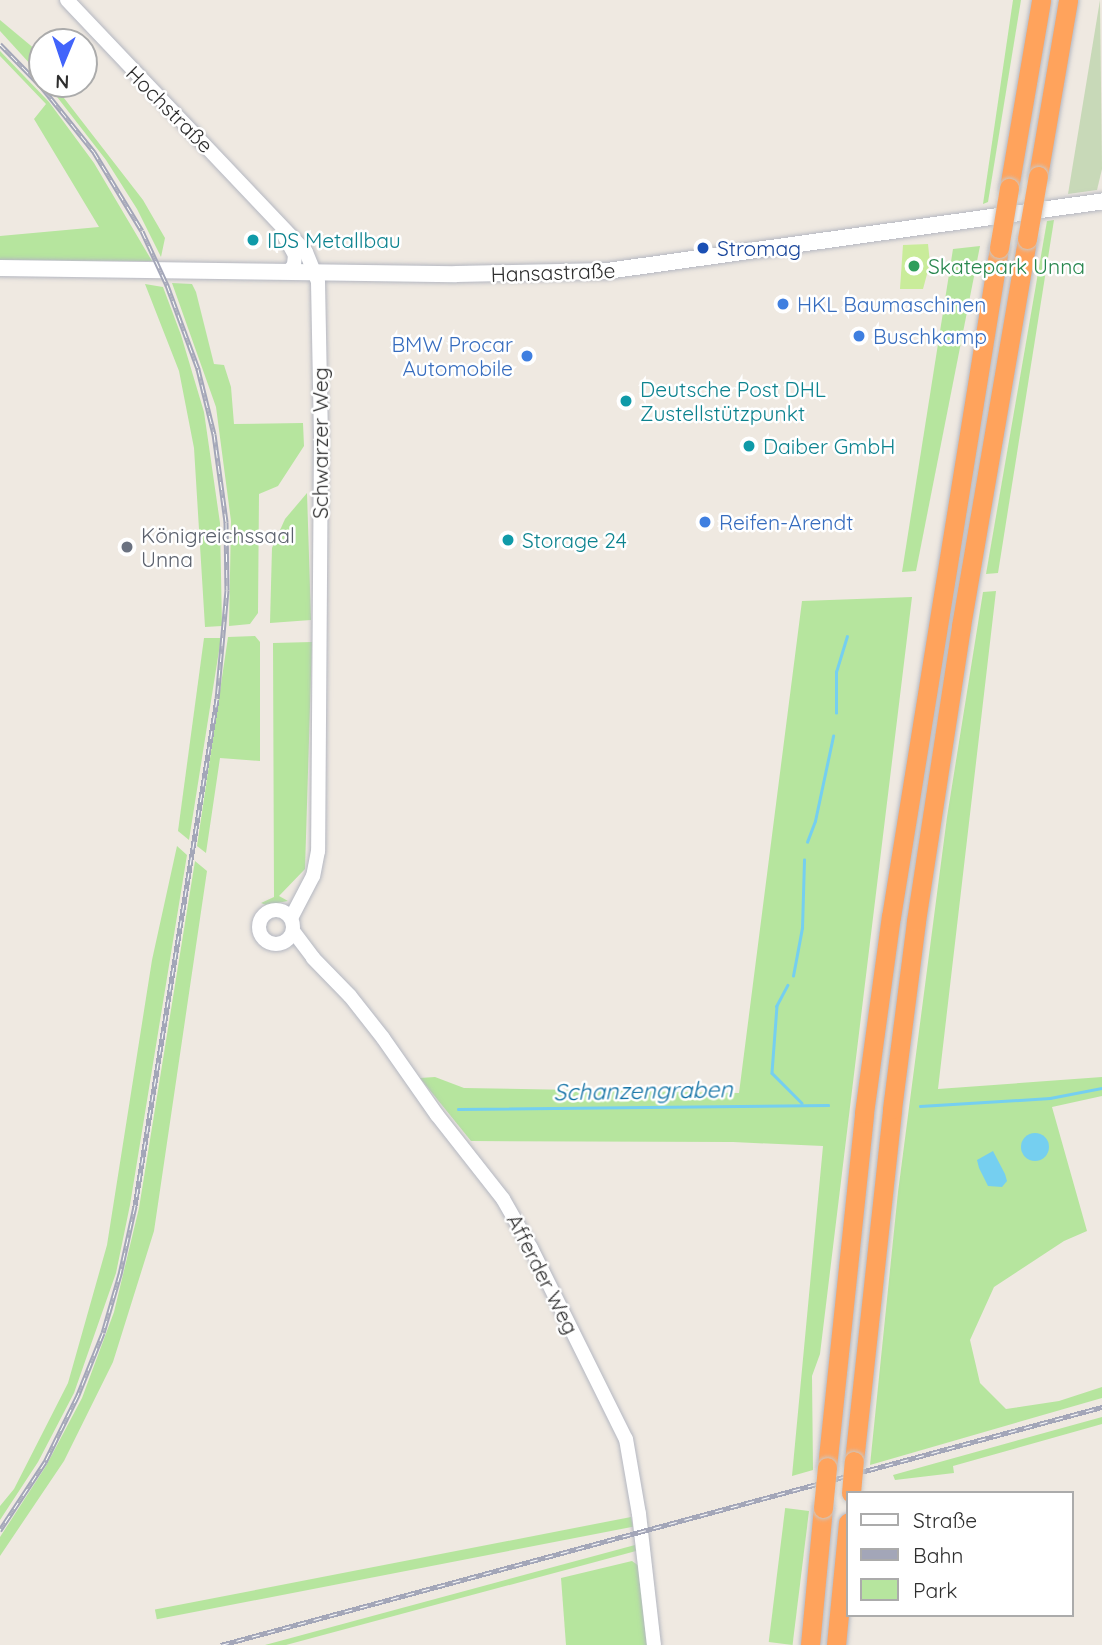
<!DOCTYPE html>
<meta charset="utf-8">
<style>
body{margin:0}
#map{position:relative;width:1102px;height:1645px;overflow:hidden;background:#efe9e1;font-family:Quicksand,sans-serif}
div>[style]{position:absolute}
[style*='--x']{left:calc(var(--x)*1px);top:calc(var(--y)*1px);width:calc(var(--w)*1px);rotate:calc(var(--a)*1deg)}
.green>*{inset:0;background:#b6e59e;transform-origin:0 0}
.cemetery>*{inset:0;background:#c8d9b8}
.pitch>*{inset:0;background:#c9ec9a}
.water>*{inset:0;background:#75cff0}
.round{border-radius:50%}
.stream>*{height:2.5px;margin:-1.25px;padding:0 1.25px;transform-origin:1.25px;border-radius:1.25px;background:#75cff0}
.roads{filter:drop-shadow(0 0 2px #b4b7c1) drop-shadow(0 0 2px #b4b7c1)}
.tertiary>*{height:14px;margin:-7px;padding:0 7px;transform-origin:7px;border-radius:7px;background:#fff}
.tertiary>.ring{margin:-7px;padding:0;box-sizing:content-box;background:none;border:14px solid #fff;border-radius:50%}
.secondary>*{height:16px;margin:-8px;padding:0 8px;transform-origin:8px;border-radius:8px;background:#fff}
.motorway>*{height:19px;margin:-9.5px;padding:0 9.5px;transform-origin:9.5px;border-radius:9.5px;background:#ffa35c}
.rail>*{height:5px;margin-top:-2.5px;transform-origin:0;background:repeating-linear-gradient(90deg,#fff 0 8px,#a3a6b8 0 16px);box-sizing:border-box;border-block:2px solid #a3a6b8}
.bridges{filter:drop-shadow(0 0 2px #c9c9c9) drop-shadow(0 0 2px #c9c9c9)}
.motorway-bridge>*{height:19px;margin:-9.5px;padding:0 9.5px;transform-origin:9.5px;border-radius:9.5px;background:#ffa35c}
.dots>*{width:19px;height:19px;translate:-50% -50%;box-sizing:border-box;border:4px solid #fff;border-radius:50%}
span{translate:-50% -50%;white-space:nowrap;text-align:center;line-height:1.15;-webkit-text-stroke:5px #fff;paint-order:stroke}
.street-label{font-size:21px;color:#2e2e2e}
.culture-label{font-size:21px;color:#0d838f}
.left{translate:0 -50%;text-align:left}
.transit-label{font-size:21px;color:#164399}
.leisure-label{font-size:21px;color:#27864d}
.shop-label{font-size:21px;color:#366cbe}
.right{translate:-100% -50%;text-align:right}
.worship-label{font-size:21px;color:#5b616d}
.water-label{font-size:23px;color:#0d6fa3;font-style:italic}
.legend{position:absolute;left:846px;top:1491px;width:228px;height:126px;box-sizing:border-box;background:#fff;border:2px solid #ababab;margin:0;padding:9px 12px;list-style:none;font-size:21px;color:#2e2e2e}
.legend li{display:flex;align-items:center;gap:14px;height:35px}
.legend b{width:35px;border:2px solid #ababab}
.north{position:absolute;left:28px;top:28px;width:70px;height:70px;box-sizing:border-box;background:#fff;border:2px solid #ababab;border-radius:50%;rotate:182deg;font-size:19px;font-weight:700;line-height:28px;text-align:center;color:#2e2e2e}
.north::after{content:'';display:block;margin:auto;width:24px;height:32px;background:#4264fb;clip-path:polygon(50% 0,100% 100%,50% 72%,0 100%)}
</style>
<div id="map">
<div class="green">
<i style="clip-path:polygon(1013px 0,1021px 0,988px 202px,983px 204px)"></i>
<i style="clip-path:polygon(0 20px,42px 55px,42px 77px,0 31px)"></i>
<i style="clip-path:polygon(0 51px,49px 102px,94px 163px,152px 261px,0 260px,0 236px,99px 227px,34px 119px,46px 104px,0 56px)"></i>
<i style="clip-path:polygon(47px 84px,59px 84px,57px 89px,143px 200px,165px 238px,161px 257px,137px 209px,106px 160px)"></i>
<i style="clip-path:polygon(1054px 220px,998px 573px,986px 574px,1047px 221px)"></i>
<i style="clip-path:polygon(980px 246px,916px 571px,902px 572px,953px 249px)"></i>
<i style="clip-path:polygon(172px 283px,192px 284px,196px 292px,214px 364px,224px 365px,231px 387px,234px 424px,303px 423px,304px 446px,278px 486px,259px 494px,258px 613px,250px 624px,229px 626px,231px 521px,216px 407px)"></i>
<i style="clip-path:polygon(145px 284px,163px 287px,181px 335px,204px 412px,220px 523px,222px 626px,205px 627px,194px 448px,179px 371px)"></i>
<i style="clip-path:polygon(307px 493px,311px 620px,270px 623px,272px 548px,285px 519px)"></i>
<i style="clip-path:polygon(996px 591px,938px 1089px,1102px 1077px,1102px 1096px,1052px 1107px,1087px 1231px,1064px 1241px,994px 1287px,970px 1340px,980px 1383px,1006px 1409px,1059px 1401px,1102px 1387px,1102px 1398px,870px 1465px,898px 1192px,947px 817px,983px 592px)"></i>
<i style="clip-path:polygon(912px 597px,820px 1354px,812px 1376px,813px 1470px,792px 1476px,823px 1146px,733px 1142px,471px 1141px,420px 1078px,435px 1077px,464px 1088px,739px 1093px,802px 601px)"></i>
<i style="clip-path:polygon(255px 636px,260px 642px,260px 761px,220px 758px,206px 853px,197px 846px,228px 637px)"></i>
<i style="clip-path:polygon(204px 638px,221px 638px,189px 840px,178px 831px)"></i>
<i style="clip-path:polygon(312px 642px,305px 869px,279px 896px,288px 901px,266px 905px,261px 903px,274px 897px,273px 643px)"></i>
<i style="clip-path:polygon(177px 846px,187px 855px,130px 1205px,116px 1273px,74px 1393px,38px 1462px,0 1520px,0 1506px,14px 1489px,68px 1383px,107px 1245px,152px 960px)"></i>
<i style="clip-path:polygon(195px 861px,207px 871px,154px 1231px,113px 1362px,64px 1461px,0 1556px,0 1537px,46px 1466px,82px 1398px,114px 1312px,139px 1208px)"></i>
<i style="clip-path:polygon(1102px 1417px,1102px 1424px,953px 1466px,954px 1473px,895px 1480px,893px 1475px)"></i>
<i style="left:809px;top:1511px;width:135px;height:24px;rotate:97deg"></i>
<i style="left:631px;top:1517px;width:10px;height:485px;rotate:79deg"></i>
<i style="clip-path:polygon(635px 1545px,636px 1551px,286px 1645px,265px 1645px)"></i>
<i style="clip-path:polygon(632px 1561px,639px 1566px,648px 1645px,566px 1645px,561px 1578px)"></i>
</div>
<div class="cemetery">
<i style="clip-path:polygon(1100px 0,1102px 169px,1097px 190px,1068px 194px)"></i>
</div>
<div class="pitch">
<i style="clip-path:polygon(928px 244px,930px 263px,923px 289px,900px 289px,903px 245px)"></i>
</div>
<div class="water">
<i class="round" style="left:1021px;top:1133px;width:28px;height:28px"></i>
<i style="clip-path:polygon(993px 1151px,1005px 1174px,1007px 1181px,1002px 1187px,988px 1186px,979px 1168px,977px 1160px)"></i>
</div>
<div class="stream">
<i style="--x:836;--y:713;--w:41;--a:-90"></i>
<i style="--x:836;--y:672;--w:37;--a:-73"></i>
<i style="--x:807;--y:842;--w:22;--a:-69"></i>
<i style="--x:815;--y:821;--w:87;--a:-78"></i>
<i style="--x:793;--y:976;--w:49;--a:-79.4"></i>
<i style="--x:802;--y:928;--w:68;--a:-88.3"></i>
<i style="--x:788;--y:985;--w:24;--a:118"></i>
<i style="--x:777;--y:1006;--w:67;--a:94.3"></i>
<i style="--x:772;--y:1073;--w:42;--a:45"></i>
<i style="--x:920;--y:1106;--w:130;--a:-3.5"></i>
<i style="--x:1050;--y:1098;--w:53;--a:-10.9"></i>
<i style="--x:458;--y:1109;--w:370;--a:-0.6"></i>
</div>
<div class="roads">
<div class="tertiary">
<i style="--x:67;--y:0;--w:347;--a:46.5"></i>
<i style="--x:306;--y:252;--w:32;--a:68"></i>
<i style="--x:318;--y:282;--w:154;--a:88.9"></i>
<i style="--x:321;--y:436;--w:415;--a:90.4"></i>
<i style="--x:318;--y:851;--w:25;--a:101"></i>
<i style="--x:313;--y:876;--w:47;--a:117.6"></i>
<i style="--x:285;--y:237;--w:21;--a:61"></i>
<i style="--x:295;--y:255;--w:10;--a:96"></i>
<i style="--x:294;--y:265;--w:9;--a:131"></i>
<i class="ring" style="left:259px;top:910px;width:20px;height:20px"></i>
<i style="--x:293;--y:931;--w:34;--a:53"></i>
<i style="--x:313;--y:958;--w:53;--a:45.8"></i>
<i style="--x:350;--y:996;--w:53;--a:51.8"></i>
<i style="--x:383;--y:1038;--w:94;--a:55"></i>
<i style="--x:437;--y:1115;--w:107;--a:51.8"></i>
<i style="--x:503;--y:1199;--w:56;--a:60.3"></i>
<i style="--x:531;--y:1248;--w:213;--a:63.6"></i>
<i style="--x:626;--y:1439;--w:76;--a:80.2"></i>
<i style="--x:639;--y:1514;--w:132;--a:83.5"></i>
</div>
<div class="secondary">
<i style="--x:0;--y:268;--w:456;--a:0.8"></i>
<i style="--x:456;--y:274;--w:151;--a:-1.1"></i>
<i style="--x:607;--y:271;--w:500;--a:-8"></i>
</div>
<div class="motorway">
<i style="--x:1038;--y:176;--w:179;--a:-80.3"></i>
<i style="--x:1009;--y:188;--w:191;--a:-80.3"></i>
<i style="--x:854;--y:1461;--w:354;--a:-83.8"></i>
<i style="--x:892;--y:1109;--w:190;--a:-82.7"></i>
<i style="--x:916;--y:921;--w:298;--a:-81.3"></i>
<i style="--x:961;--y:626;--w:393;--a:-80.3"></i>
<i style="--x:827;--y:1467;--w:356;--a:-84"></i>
<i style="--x:864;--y:1113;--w:198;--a:-82.2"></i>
<i style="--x:891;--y:917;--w:678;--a:-80.83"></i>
<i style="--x:810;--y:1645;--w:138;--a:-84.6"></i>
<i style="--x:836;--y:1645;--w:123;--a:-84.4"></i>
</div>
</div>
<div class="rail">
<i style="--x:0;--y:44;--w:59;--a:45.7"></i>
<i style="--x:41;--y:86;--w:85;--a:51.2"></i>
<i style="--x:94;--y:152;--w:92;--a:58.7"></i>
<i style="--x:142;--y:231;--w:60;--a:65.2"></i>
<i style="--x:167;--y:285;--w:90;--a:69.7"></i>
<i style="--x:198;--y:369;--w:67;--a:76.2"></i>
<i style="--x:214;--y:434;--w:89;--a:82.2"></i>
<i style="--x:226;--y:522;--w:68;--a:89.2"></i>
<i style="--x:227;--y:590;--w:109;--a:95.2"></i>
<i style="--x:217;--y:699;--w:514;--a:99.19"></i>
<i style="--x:135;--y:1206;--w:70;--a:102.4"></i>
<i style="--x:120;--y:1274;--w:61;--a:106.1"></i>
<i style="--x:103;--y:1333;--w:67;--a:112"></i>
<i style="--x:78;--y:1395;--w:75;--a:116.2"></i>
<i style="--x:45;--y:1462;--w:82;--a:123.5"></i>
<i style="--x:221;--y:1645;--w:913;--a:-15.12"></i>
</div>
<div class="bridges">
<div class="motorway-bridge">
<i style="--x:1027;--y:239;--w:64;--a:-80.1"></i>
<i style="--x:999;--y:248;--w:61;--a:-80.5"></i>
<i style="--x:851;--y:1493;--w:32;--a:-85"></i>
<i style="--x:823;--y:1508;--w:41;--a:-84.4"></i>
</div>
</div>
<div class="dots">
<i style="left:253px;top:240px;background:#0f9aa8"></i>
<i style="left:703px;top:248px;background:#1a4fb4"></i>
<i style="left:914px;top:266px;background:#2e9e5b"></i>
<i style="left:783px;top:304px;background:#3f7fe0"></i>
<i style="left:859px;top:336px;background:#3f7fe0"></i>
<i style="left:527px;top:356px;background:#3f7fe0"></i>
<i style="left:626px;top:401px;background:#0f9aa8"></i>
<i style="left:749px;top:446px;background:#0f9aa8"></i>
<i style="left:705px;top:522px;background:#3f7fe0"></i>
<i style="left:508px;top:540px;background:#0f9aa8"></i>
<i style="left:127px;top:547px;background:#6b7280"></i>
</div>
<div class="street-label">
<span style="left:170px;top:109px;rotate:45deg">Hochstraße</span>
<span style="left:553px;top:272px;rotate:-2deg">Hansastraße</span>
<span style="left:320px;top:443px;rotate:-90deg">Schwarzer Weg</span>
<span style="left:543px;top:1274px;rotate:63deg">Afferder Weg</span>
</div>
<div class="culture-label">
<span class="left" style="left:267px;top:240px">IDS Metallbau</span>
<span class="left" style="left:640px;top:401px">Deutsche Post DHL<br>Zustellstützpunkt</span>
<span class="left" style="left:763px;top:446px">Daiber GmbH</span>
<span class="left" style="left:522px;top:540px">Storage 24</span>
</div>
<div class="transit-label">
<span class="left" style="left:717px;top:248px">Stromag</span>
</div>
<div class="leisure-label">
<span class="left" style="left:928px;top:266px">Skatepark Unna</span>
</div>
<div class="shop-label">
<span class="left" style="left:797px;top:304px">HKL Baumaschinen</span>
<span class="left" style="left:873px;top:336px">Buschkamp</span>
<span class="right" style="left:513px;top:356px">BMW Procar<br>Automobile</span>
<span class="left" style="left:719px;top:522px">Reifen-Arendt</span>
</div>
<div class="worship-label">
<span class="left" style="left:141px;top:547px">Königreichssaal<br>Unna</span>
</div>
<div class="water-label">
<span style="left:643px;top:1091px;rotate:-1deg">Schanzengraben</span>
</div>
<ul class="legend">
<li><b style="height:9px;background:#fff"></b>Straße</li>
<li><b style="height:9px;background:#a3a6b8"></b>Bahn</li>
<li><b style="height:19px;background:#b6e59e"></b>Park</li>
</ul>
<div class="north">N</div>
</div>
